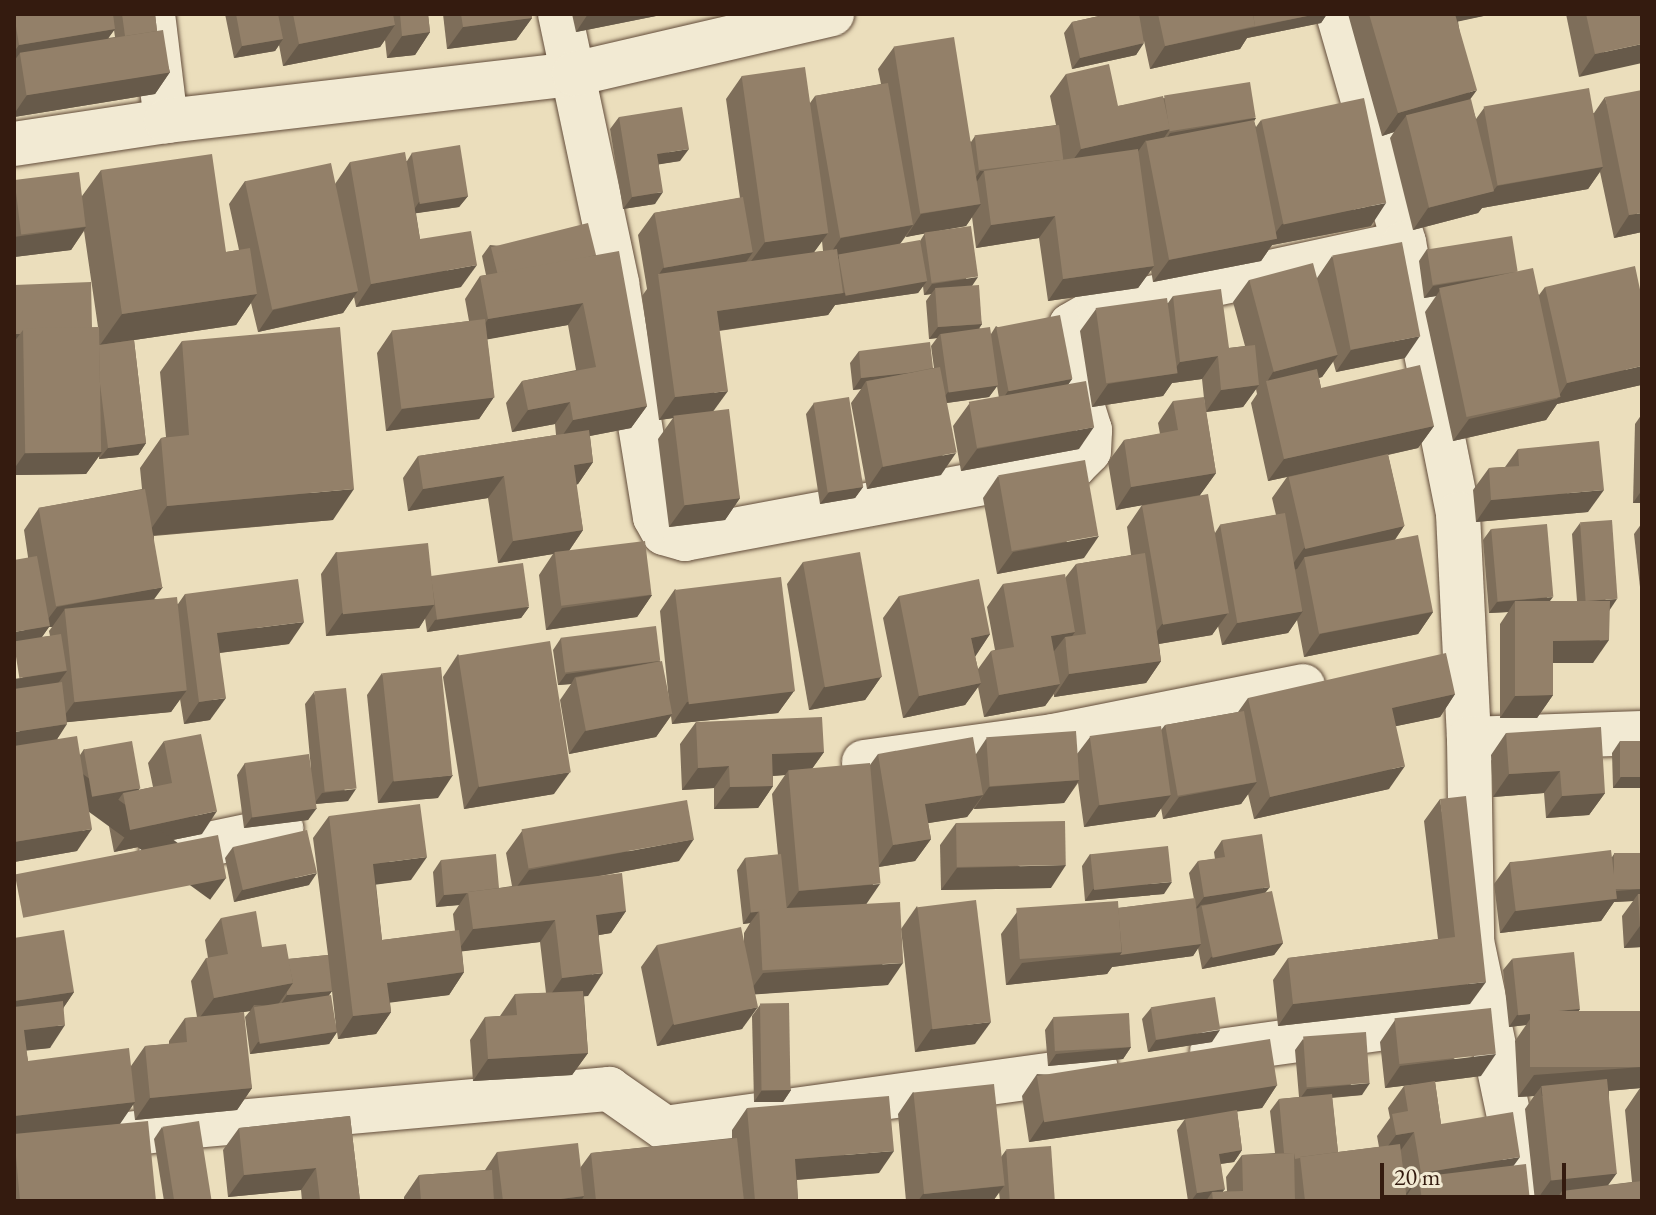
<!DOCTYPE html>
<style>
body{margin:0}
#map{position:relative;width:1656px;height:1215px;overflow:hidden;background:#ebdebc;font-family:"EB Garamond",serif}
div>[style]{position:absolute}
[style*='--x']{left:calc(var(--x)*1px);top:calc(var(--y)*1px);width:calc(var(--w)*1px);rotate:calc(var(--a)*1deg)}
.roads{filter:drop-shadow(0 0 2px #624c3a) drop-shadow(0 0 2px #624c3a)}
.minor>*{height:44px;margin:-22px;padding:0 22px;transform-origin:22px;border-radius:22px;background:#f2ead3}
.wall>*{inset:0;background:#7e6e5a}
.shaded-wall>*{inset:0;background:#675a4a;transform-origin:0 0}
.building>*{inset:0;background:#938069;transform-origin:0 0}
span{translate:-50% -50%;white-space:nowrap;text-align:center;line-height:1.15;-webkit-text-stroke:6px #f2ead3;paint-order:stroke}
.frame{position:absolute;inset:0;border:16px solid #341b0f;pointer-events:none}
.scale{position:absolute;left:1380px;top:1163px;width:186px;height:36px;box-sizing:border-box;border:4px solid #341b0f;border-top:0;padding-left:10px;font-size:24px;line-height:28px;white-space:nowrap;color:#341b0f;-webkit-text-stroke:6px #f2ead3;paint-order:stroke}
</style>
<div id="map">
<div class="roads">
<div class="minor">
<i style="--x:153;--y:14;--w:108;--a:83.1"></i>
<i style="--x:560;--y:14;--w:275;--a:78"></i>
<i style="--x:617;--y:283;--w:237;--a:80.8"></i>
<i style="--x:655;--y:517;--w:18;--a:61"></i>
<i style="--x:664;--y:533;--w:22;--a:16"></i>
<i style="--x:685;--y:539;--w:396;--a:-10.6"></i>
<i style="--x:1074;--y:466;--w:21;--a:-45"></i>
<i style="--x:1089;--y:451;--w:21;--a:-87"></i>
<i style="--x:1090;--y:430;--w:87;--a:-107.4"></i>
<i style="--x:1064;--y:347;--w:23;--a:-72"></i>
<i style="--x:1071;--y:325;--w:32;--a:-30"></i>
<i style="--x:1099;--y:309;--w:312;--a:-12.2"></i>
<i style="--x:1338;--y:14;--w:238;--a:73.9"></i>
<i style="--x:1404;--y:243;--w:276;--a:78.7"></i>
<i style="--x:1458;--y:514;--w:225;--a:87.2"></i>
<i style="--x:1469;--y:739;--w:173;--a:-2"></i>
<i style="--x:14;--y:144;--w:154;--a:-8.6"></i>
<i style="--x:166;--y:121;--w:411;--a:-6.6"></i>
<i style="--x:574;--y:74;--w:265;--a:-13.1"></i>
<i style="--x:1469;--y:739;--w:202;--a:89.1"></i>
<i style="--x:1472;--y:941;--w:266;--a:78.1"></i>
<i style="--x:864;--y:762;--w:191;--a:-7.8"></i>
<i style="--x:1053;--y:736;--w:255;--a:-11.3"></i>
<i style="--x:161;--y:854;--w:123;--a:-11.8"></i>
<i style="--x:1212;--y:1052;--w:239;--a:-7.9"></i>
<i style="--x:14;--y:1148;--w:180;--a:-7"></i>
<i style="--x:193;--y:1126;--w:418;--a:-5.1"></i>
<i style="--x:609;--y:1089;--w:68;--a:34.9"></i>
<i style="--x:665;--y:1128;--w:435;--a:-7.9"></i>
</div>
</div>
<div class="wall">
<i style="clip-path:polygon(evenodd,14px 14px,155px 14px,157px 31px,170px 72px,155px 94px,14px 117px,14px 14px,114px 30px,115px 37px,108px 38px,114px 30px)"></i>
<i style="clip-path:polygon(225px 14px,428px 14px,430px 32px,415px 55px,387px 58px,385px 40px,380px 47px,283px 66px,279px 45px,275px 51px,234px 58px)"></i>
<i style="clip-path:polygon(443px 14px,531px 14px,532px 18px,516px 40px,447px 49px)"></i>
<i style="clip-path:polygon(572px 14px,666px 14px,576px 32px)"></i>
<i style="clip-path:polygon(1108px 14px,1327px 14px,1321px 23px,1247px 38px,1240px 49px,1150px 69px,1144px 41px,1136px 55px,1072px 69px,1064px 33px,1072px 22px)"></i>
<i style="clip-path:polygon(1348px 14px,1493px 14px,1458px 21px,1470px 100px,1476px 119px,1484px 108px,1594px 113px,1605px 97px,1642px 232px,1614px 238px,1600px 172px,1588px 189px,1482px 208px,1478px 213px,1413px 230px,1390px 138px,1394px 132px,1382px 136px)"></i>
<i style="clip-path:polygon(1566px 14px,1642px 14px,1579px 77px)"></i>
<i style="clip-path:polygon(evenodd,894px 47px,971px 142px,975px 136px,1056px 125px,1050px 96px,1066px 74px,1118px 106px,1164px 98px,1256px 118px,1254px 121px,1256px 127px,1261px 120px,1371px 226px,1272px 245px,1261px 261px,1153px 282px,1151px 270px,1138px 288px,1048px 301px,1039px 238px,976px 248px,972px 217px,966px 226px,930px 232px,972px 286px,982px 324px,979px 328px,991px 334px,996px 326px,1072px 379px,1068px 385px,1079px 449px,961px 471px,953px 426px,969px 404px,999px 398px,997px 386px,989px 397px,947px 403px,941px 475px,867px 489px,851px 403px,861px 389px,853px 390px,850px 363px,859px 351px,934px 368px,931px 346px,937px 338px,929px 339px,926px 301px,931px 294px,924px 295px,923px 286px,918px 293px,835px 305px,828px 315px,719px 331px,713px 411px,740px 498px,725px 520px,669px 527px,658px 439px,673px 418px,659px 420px,642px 296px,647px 289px,638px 235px,654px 213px,740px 198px,726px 99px,742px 76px,810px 103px,815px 96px,881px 84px,878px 69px,894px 47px,925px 233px,920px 241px,900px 244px,906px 236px,906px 237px,925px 233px,894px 47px,822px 241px,823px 251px,814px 252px,822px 241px)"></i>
<i style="clip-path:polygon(619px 117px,680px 161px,659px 164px,655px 204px,623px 209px,610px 129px)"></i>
<i style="clip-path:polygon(412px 153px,468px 196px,459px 207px,416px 213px,420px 239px,461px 287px,356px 307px,354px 297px,343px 313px,258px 332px,251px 303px,236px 325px,134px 340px,146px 443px,138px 455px,99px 459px,99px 456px,86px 474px,14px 475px,14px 285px,93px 328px,98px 327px,84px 231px,71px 250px,14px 257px,14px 180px,82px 196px,101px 170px,226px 252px,239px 250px,229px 204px,245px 181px,335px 184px,350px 162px,407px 161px)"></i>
<i style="clip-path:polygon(490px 245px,596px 255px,647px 406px,631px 428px,590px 436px,593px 462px,578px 484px,576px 485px,583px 530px,569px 551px,652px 595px,637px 617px,546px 630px,539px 575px,553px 554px,498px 563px,488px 498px,408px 511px,403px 478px,418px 456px,556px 435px,555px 424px,512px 432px,506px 403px,522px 381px,576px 370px,568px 325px,487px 339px,494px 397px,479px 419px,386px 431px,377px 353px,392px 331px,469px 321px,465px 299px,480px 276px,486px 275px,482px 256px)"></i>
<i style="clip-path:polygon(1427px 249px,1518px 272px,1539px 295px,1545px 287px,1641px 385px,1557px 404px,1546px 420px,1453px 441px,1425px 312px,1436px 296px,1424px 298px,1419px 261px)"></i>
<i style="clip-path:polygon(evenodd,1332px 256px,1405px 358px,1336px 372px,1333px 361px,1322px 377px,1319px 378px,1321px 388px,1434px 426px,1418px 448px,1388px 455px,1404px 526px,1395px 540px,1433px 612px,1418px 634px,1304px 657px,1297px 620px,1288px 633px,1222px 645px,1218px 626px,1212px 635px,1159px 644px,1161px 661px,1146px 683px,1054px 697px,1054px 694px,1045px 706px,984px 717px,978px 687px,965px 705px,903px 718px,883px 618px,899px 596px,990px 634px,975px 656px,978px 669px,991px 651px,995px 650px,987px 607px,1003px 584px,1065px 578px,1076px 564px,1131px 555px,1127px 527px,1142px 505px,1116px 510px,1108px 462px,1124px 440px,1160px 434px,1158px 423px,1173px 401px,1205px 408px,1202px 379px,1172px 383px,1163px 396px,1092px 407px,1080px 331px,1096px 309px,1168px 303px,1173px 296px,1229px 348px,1245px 346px,1233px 302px,1249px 280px,1317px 278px,1332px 256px,1256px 389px,1257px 394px,1251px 403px,1268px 481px,1287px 477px,1272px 498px,1276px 515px,1220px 525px,1215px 533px,1200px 495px,1216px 473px,1206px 412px,1243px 407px,1256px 389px)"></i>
<i style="clip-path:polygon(evenodd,182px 341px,333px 520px,154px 536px,154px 599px,178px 604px,185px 594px,289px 644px,220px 653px,210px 720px,184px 724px,180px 699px,171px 712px,67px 722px,57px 739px,80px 755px,84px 749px,139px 790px,153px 787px,148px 763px,164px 741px,202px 834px,114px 852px,107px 816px,116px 803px,89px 807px,77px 851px,14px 862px,28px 557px,24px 530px,39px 508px,142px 489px,140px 468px,161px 438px,166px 437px,160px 372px,182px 341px,49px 627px,52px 627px,49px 631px,50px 636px,42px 637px,49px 627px)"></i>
<i style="clip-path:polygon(814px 403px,863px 487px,855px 498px,820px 504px,806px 414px)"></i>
<i style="clip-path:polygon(1642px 414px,1642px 503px,1633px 503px,1635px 424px)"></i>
<i style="clip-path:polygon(1518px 449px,1588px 512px,1476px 522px,1473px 490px,1489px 468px,1505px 467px)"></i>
<i style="clip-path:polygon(998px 476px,1084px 558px,997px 574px,983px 498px)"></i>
<i style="clip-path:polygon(1580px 523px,1609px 610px,1593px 663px,1553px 663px,1553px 695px,1537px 718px,1500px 718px,1500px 624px,1508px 612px,1489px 613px,1483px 540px,1491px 529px,1550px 601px,1577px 601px,1572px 534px)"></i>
<i style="clip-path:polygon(1642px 523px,1642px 605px,1634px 534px)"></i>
<i style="clip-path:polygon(336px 552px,431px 576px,529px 607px,521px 618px,427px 632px,425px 618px,419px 628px,326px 636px,321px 574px)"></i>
<i style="clip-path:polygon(803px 562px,881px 677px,865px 700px,809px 710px,787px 584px)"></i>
<i style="clip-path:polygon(675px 589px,794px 691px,778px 713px,672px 724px,671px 716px,656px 737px,569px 754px,560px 700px,571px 684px,558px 685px,553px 650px,561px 638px,660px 661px,669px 702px,660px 611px)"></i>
<i style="clip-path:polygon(458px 654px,554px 794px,464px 809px,443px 677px)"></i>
<i style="clip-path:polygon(382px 673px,438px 798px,378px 803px,367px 695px)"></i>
<i style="clip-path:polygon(314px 692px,348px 801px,316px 804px,308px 820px,244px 828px,237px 775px,245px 763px,311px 769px,305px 704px)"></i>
<i style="clip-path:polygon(1455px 694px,1440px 717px,1396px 726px,1389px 789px,1254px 819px,1248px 794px,1241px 804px,1163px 819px,1161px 808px,1155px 817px,1084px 827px,1078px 783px,1064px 803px,974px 809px,974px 808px,967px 817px,928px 823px,931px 839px,915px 861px,879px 867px,866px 904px,888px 985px,755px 994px,742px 1029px,657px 1046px,641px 967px,657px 945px,744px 942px,744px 933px,750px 923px,743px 924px,737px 870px,745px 858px,778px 855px,772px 794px,785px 775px,773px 776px,773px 786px,758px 808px,714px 809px,714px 788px,682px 790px,680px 744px,696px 722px,824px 752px,812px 769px,870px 765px,878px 754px,976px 754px,986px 739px,1077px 754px,1090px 737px,1161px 730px,1165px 725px,1238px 712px,1248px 698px)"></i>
<i style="clip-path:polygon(1506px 733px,1605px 793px,1589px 815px,1546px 818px,1544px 793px,1493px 797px,1491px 755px)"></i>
<i style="clip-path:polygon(1620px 741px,1642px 788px,1613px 788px,1612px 753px)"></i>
<i style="clip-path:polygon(1440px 799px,1470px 1004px,1278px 1026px,1273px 980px,1288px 958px,1438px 939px,1424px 821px)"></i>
<i style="clip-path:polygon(evenodd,329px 816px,411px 880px,376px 884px,382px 940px,455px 931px,453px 914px,459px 905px,436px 907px,433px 872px,441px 860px,499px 888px,512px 886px,506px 853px,522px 831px,679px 861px,600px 876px,626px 911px,611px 933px,599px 935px,588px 996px,584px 996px,588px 1053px,572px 1075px,473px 1081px,470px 1040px,485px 1017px,500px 1016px,515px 994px,546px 993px,540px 942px,462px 951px,464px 972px,449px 995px,390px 1002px,391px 1012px,376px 1034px,338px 1039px,337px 1032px,329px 1044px,250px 1054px,245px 1017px,250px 1011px,236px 1013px,252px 1088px,237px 1110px,135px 1120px,133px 1104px,120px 1123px,156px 1201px,14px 1201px,14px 938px,74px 992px,64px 1007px,50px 1048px,26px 1050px,28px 1061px,131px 1066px,145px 1046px,169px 1044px,169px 1041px,185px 1018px,197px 1017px,191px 981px,206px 958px,208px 958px,205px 940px,221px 918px,262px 947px,288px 959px,328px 955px,313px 838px,329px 816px,332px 991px,336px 1027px,329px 995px,332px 991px)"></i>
<i style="clip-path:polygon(956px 823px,1051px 888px,941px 890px,940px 845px)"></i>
<i style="clip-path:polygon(1222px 840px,1265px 892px,1283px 943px,1274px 955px,1202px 969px,1198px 948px,1193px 956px,1112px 967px,1107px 974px,1006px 985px,1001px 934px,1017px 912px,1118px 908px,1194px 899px,1189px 873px,1198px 861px,1215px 859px,1214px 852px)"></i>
<i style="clip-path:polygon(233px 847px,309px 885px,234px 902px,225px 858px)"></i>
<i style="clip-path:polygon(1642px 853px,1642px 947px,1624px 948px,1622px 916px,1633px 901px,1614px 902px,1601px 921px,1500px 933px,1494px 884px,1510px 862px,1612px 857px,1614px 854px)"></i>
<i style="clip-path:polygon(1090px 854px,1164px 894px,1085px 901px,1082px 866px)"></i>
<i style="clip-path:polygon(917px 906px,975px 1044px,915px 1052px,901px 929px)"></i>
<i style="clip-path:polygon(evenodd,1512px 959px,1580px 1009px,1575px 1016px,1642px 1011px,1642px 1201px,1555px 1201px,1556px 1200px,1535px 1201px,1525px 1109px,1534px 1096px,1518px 1097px,1515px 1041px,1526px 1025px,1509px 1027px,1503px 970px,1512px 959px,1640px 1088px,1625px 1110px,1632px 1182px,1608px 1185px,1609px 1091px,1640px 1088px)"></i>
<i style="clip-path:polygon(760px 1005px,791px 1090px,783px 1102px,754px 1102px,752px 1016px)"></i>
<i style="clip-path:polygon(1151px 1008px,1212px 1042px,1148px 1052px,1142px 1019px)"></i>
<i style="clip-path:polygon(1053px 1018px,1131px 1047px,1123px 1059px,1048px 1066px,1045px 1030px)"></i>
<i style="clip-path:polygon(1395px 1020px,1481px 1076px,1435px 1082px,1441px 1124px,1514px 1166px,1530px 1201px,1188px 1201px,1177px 1130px,1185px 1119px,1029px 1142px,1022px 1096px,1037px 1074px,1277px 1085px,1262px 1108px,1237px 1111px,1242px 1150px,1234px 1162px,1221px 1164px,1223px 1192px,1227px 1191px,1226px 1177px,1242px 1155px,1275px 1153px,1270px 1111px,1279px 1099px,1299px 1097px,1295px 1050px,1303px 1039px,1362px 1095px,1332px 1098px,1338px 1152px,1379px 1147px,1377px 1136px,1390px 1118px,1388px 1108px,1404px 1086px,1418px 1084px,1385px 1088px,1380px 1042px)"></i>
<i style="clip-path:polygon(913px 1092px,1001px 1157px,1006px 1150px,1055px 1201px,1000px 1201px,999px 1192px,993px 1201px,906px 1201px,898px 1114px)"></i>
<i style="clip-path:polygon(747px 1108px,879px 1173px,797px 1180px,798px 1201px,404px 1201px,404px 1197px,419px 1175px,485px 1170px,497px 1152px,580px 1168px,591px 1153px,732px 1138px,732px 1130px)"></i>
<i style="clip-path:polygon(350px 1116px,360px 1201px,302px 1201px,301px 1190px,228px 1197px,223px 1150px,239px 1128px)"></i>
<i style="clip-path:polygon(162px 1127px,211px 1201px,164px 1201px,154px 1139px)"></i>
</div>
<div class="shaded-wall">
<i style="clip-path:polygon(588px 14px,666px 14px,576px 32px)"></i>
<i style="clip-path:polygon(1317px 14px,1327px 14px,1321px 23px,1247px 38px,1240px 49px,1150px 69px,1165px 46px)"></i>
<i style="clip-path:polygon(1450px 14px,1493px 14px,1442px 25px)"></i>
<i style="clip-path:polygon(532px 18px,516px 40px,447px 49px,463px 27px)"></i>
<i style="clip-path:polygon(395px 25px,380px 47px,283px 66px,299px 44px)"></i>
<i style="clip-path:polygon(115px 29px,99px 51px,20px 53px,14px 61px,14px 52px,19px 45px)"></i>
<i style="clip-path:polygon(430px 32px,415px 55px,387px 58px,402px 36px)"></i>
<i style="clip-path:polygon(283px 39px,275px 51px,234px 58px,242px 46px)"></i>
<i style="clip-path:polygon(1144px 43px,1136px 55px,1072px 69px,1080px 58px)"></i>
<i style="clip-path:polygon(1642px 44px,1642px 63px,1579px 77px,1595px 54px)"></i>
<i style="clip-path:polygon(170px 72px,155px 94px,14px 117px,14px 114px,27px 95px)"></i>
<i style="clip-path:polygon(1477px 90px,1461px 112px,1406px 116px,1394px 132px,1382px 136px,1398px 113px)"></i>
<i style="clip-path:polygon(1256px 118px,1248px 130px,1162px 145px,1170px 133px)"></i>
<i style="clip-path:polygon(1170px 129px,1155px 151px,1146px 140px,1135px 156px,1065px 171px,1081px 149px)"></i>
<i style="clip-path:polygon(689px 149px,680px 161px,649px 166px,657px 154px)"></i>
<i style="clip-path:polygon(1603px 167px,1588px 189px,1482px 208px,1478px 213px,1413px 230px,1428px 208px,1493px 191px,1497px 186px)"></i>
<i style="clip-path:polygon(980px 171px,984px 171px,976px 183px,972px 183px)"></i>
<i style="clip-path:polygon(663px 192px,655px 204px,623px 209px,632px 197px)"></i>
<i style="clip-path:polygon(468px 196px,459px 207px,411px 214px,419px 202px)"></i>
<i style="clip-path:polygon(1386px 203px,1371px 226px,1272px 245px,1261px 261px,1153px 282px,1169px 260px,1270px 240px,1282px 224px)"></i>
<i style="clip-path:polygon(981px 204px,966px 226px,906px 237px,921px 214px)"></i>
<i style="clip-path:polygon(1642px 213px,1642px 232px,1614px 238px,1629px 215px)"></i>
<i style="clip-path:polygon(1055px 216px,1039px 238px,976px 248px,991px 225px)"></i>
<i style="clip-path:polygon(913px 225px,897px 248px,825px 261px,841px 238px)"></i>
<i style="clip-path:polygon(86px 227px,71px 250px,14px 257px,14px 237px)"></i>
<i style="clip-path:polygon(828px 233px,812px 255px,749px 264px,765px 242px)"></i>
<i style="clip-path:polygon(753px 252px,737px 275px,658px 276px,663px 268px)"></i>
<i style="clip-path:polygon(477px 265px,461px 287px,356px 307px,371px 284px)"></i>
<i style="clip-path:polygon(1154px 266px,1138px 288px,1048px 301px,1063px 279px)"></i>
<i style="clip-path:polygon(1518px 272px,1440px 290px,1436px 296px,1424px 298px,1433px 286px)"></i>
<i style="clip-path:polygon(978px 277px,970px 289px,935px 289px,931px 294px,924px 295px,932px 284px)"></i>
<i style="clip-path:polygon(927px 281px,918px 293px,835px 305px,828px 315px,701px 333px,717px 311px)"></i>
<i style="clip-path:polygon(358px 291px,343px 313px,258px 332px,273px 310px)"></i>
<i style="clip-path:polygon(257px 294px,236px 325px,100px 345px,122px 314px)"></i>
<i style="clip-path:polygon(583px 303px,568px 325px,473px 342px,488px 319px)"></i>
<i style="clip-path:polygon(982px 324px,974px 336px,940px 334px,937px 338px,929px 339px,938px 327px)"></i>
<i style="clip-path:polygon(14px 334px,20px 334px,14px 342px)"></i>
<i style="clip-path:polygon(1420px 336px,1405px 358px,1336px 372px,1351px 350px)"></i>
<i style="clip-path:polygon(1338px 355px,1322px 377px,1269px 391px,1267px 382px,1273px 372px)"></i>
<i style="clip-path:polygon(1218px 356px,1202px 379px,1172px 383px,1163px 396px,1092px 407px,1108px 384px,1171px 374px,1180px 362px)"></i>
<i style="clip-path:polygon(1642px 366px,1642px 383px,1641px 385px,1557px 404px,1546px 420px,1453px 441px,1469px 419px,1557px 399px,1567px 383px)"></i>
<i style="clip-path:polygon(933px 370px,866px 381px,861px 389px,853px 390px,861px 378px)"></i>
<i style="clip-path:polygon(1072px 379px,1063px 391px,1000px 403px,1008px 391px)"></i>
<i style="clip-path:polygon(998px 385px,989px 397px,939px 404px,948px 392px)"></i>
<i style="clip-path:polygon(1259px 385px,1243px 407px,1206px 412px,1221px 390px)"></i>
<i style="clip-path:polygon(728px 391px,712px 413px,659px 420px,675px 397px)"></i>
<i style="clip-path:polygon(494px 397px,479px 419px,386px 431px,402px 409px)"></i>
<i style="clip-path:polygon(570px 402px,555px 424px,512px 432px,528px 410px)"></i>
<i style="clip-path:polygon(647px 406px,631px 428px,558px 442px,573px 420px)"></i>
<i style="clip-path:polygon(1434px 426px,1418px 448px,1268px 481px,1284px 459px)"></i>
<i style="clip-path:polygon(1094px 427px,1079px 449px,961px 471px,977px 449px)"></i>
<i style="clip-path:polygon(146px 443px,138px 455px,99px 459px,108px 448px)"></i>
<i style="clip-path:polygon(102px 452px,86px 474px,14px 475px,14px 469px,25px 453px)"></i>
<i style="clip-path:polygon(956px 453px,941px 475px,867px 489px,882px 467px)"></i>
<i style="clip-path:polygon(593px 462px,578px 484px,558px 488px,574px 465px)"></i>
<i style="clip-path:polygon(1216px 473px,1200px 495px,1116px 510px,1131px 487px)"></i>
<i style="clip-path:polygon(504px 476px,488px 498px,408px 511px,423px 489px)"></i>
<i style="clip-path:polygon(863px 487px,855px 498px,820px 504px,829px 492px)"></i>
<i style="clip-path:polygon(354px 489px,333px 520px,146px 536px,167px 506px)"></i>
<i style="clip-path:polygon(1604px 490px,1588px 512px,1476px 522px,1491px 500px)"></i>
<i style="clip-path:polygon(1642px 490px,1642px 503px,1633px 503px)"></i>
<i style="clip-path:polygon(740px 498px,725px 520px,669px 527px,685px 505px)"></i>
<i style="clip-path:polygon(1404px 526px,1388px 549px,1304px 558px,1297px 569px,1288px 571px,1304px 548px)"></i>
<i style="clip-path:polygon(583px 530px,568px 552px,555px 552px,553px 554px,498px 563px,513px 541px)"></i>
<i style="clip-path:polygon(1099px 536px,1084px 558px,997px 574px,1013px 552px)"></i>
<i style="clip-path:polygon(163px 587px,147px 609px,65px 609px,52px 627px,49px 627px,34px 648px,14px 652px,14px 632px,42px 627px,57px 607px)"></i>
<i style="clip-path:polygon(652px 595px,637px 617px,546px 630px,562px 608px)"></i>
<i style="clip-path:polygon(1553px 597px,1544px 609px,1515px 601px,1508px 612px,1489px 613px,1497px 602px)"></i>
<i style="clip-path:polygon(1617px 599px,1609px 611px,1586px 601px)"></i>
<i style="clip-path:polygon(434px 605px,419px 628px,326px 636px,342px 613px)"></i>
<i style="clip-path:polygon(529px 607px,521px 618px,427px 632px,435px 620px)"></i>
<i style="clip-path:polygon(1303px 611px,1288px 633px,1222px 645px,1237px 623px)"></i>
<i style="clip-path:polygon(1433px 612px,1418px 634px,1304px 657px,1320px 634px)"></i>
<i style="clip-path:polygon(1228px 613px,1212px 635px,1146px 646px,1162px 624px)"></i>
<i style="clip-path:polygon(304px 622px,289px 644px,201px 655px,217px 633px)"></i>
<i style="clip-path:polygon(1075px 632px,1066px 645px,1065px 637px,1051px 655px,1051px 636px)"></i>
<i style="clip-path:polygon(990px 634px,975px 657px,971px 638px)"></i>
<i style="clip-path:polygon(1609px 640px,1593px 663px,1537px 663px,1553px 641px)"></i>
<i style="clip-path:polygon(660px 661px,575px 677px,571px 684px,558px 685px,566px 674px)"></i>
<i style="clip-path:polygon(1161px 661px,1146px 683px,1054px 697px,1069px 674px)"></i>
<i style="clip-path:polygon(67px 671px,51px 693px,14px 699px,14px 679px)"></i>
<i style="clip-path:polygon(881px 677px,865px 700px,809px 710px,824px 687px)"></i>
<i style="clip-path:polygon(981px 683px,965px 705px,903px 718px,919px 696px)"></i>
<i style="clip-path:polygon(1060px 684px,1045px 706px,984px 717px,999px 695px)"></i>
<i style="clip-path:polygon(187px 690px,171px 712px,59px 723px,75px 701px)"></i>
<i style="clip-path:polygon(794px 691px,778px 713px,672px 724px,687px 702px)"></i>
<i style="clip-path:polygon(1455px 694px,1440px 717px,1377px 730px,1392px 708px)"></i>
<i style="clip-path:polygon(1553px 695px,1537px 718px,1500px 718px,1515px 696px)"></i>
<i style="clip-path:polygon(226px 698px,210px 720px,184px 724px,199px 702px)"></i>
<i style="clip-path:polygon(672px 714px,656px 737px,569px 754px,585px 731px)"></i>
<i style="clip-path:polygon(67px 724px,52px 747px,14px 752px,14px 732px)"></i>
<i style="clip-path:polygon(824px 752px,808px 774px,788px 771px,785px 775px,756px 777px,772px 754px)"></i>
<i style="clip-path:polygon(729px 766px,714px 788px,682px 790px,698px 768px)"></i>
<i style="clip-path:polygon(1405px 766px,1389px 789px,1254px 819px,1270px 797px)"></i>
<i style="clip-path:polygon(1560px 771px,1544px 793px,1493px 797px,1509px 774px)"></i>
<i style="clip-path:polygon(570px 772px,554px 794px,464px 809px,479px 786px)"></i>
<i style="clip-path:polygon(453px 775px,438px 798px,378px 803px,393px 781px)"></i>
<i style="clip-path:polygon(1642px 776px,1642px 788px,1613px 788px,1621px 777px)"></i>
<i style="clip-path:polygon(1079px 780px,1064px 803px,974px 809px,989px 787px)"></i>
<i style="clip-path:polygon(1257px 782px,1241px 804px,1163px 819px,1179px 797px)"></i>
<i style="clip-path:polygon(773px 786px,758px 808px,714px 809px,730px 787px)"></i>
<i style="clip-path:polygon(140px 788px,132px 800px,123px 793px,116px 803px,83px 808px,91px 796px)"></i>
<i style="clip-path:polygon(356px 789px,348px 801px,314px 804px,322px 793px)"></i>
<i style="clip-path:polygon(1605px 793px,1589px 815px,1546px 818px,1562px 796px)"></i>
<i style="clip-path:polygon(983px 795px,967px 817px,910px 826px,925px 804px)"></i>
<i style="clip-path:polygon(1171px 795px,1155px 817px,1084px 827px,1099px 805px)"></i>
<i style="clip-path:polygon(317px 808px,308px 820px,244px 828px,252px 817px)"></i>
<i style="clip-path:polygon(217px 811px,202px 834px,114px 852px,130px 830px)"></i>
<i style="clip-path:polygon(92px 829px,77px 851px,14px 862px,14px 842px)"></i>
<i style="clip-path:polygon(694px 839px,679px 861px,513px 892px,529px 870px)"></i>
<i style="clip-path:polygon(931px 839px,915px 861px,878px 867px,893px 845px)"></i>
<i style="clip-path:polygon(427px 857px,411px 880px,358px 887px,373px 864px)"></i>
<i style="clip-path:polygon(1066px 865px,1051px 888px,941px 890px,957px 868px)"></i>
<i style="clip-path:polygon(317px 873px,309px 885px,234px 902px,242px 890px)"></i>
<i style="left:226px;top:878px;width:27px;height:216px;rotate:126deg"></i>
<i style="clip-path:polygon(1172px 882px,1164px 894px,1085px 901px,1093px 889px)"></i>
<i style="clip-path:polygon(880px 884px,865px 906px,786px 909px,799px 891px)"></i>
<i style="clip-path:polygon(1270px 887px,1261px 898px,1201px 905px,1198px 908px,1195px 909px,1204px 897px)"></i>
<i style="clip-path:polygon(1642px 889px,1642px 901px,1638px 894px,1633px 901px,1614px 902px,1601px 921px,1500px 933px,1515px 911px,1617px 891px)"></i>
<i style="clip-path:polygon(467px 893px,459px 905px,436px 907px,444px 895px)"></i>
<i style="clip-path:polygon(626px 911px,611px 933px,581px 938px,596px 915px)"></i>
<i style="clip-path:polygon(759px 911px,750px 923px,743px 924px,751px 912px)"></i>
<i style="clip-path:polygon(555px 920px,540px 942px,457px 952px,473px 929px)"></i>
<i style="clip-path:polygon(1640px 926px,1642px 926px,1642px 947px,1624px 948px)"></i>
<i style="clip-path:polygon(1283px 943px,1274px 955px,1202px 969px,1211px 957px)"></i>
<i style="clip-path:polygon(1201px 944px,1193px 956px,1112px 967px,1107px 974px,1006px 985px,1022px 963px)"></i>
<i style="clip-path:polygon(903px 963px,888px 985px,747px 995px,763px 973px)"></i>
<i style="clip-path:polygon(464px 972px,449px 995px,372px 1005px,387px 983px)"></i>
<i style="clip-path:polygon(603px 973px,588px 996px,547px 1000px,562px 978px)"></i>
<i style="clip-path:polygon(1486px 982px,1470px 1004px,1278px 1026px,1293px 1004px)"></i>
<i style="clip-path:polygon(293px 983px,277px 1006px,254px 1005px,250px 1011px,198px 1020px,214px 998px)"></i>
<i style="clip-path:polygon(332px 991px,324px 1002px,279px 1007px,287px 995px)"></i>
<i style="clip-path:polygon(74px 992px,59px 1014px,14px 1021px,14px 1001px)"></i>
<i style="clip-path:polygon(758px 1007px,742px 1029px,657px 1046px,673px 1024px)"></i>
<i style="clip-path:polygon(1580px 1009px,1572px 1020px,1530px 1019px,1526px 1025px,1509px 1027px,1517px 1015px)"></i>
<i style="clip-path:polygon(391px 1012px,376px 1034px,338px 1039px,353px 1016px)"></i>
<i style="clip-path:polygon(991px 1022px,975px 1044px,915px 1052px,931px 1029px)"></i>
<i style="clip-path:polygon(65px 1025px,50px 1048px,14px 1052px,24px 1030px)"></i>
<i style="clip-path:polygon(1220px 1030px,1212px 1042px,1148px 1052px,1156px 1040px)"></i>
<i style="clip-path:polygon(337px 1032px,329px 1044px,250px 1054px,258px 1042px)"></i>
<i style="clip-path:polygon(1131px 1047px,1123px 1059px,1048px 1066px,1056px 1054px)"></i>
<i style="clip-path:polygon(588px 1053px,572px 1075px,473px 1081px,488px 1059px)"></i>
<i style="clip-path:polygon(1496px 1054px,1481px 1076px,1385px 1088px,1400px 1066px)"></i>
<i style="clip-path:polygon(1642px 1067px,1642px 1088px,1542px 1096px,1541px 1087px,1534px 1096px,1518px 1097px,1534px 1075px)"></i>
<i style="clip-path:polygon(1370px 1083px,1362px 1095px,1299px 1100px,1307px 1089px)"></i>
<i style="clip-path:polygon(1277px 1085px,1262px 1108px,1029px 1142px,1044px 1120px)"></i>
<i style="clip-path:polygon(252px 1088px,237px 1110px,135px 1120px,150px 1098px)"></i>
<i style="clip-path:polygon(762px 1090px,791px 1090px,783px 1102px,754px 1102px)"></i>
<i style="clip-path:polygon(135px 1102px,120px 1124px,14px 1137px,14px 1116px)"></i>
<i style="clip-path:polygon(1414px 1132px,1398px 1154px,1380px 1157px,1396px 1135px)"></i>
<i style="clip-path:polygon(1242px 1150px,1234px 1162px,1211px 1165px,1219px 1154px)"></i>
<i style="clip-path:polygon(894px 1151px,879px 1173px,780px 1181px,795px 1159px)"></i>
<i style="clip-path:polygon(1520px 1157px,1504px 1179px,1419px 1177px,1407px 1195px,1405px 1195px,1421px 1173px)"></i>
<i style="clip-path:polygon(316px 1168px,301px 1190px,228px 1197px,244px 1175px)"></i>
<i style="clip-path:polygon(1617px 1173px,1601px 1195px,1562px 1191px,1556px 1200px,1536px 1201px,1551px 1180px)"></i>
<i style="clip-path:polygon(1004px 1186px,993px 1201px,918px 1201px,923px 1194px)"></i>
<i style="clip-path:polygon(1225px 1189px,1216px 1200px,1212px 1192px,1206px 1201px,1191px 1201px,1197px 1193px)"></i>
<i style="clip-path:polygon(584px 1196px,581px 1201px,545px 1201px)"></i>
</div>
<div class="building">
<i style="clip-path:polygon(14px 14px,113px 14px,115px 29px,19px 45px)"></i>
<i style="clip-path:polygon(122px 14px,155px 14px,157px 31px,125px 36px)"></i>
<i style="clip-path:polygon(236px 14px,278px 14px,283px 39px,242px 46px)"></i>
<i style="clip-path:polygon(293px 14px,393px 14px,395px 25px,299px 44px)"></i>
<i style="clip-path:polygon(400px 14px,428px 14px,430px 32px,402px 36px)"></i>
<i style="clip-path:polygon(461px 14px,531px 14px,532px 18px,463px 27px)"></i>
<i style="clip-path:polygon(1108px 14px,1139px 14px,1144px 43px,1080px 58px,1072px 22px)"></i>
<i style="clip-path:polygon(1158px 14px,1253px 14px,1255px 26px,1165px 46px)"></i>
<i style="clip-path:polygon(1253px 14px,1317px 14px,1252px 27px,1255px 26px)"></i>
<i style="clip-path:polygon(1369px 14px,1455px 14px,1477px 90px,1398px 113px)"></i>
<i style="clip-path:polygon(1586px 14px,1642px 14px,1642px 44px,1595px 54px)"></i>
<i style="left:163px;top:30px;width:43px;height:145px;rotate:81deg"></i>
<i style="left:954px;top:37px;width:169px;height:61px;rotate:81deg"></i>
<i style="clip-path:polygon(1109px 64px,1118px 106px,1163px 96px,1170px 129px,1081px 149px,1066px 74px)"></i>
<i style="left:805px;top:67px;width:168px;height:64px;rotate:82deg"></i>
<i style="left:1250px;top:82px;width:36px;height:87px;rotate:81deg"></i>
<i style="left:888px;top:83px;width:144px;height:74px;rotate:80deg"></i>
<i style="left:1589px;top:88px;width:80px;height:107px;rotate:80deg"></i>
<i style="clip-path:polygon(1642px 90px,1642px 213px,1629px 215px,1605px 97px)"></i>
<i style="left:1364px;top:98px;width:107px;height:105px;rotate:78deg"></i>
<i style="left:1471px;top:99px;width:95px;height:67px;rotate:76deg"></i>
<i style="clip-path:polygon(682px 107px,689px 149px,657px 154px,663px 192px,632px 197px,619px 117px)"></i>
<i style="left:1254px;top:120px;width:121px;height:110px;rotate:79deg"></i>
<i style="left:1059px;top:125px;width:35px;height:85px;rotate:83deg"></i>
<i style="left:460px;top:145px;width:52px;height:49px;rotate:81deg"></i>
<i style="clip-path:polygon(1138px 149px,1154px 266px,1063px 279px,1055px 216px,991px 225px,984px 171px)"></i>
<i style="clip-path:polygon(405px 152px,420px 239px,471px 231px,477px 265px,371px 284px,350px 162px)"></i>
<i style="clip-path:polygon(212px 154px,226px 252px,250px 248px,257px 294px,122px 314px,101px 170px)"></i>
<i style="left:331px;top:163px;width:131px;height:88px;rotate:78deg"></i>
<i style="left:79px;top:172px;width:55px;height:65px;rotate:83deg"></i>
<i style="left:743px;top:197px;width:56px;height:90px;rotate:80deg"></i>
<i style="left:588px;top:223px;width:33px;height:100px;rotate:76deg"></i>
<i style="left:971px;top:226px;width:51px;height:47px;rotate:82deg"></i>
<i style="left:1512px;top:236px;width:36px;height:86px;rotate:81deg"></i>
<i style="left:920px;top:240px;width:42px;height:83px;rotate:80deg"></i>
<i style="left:1402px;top:242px;width:96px;height:71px;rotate:79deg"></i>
<i style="clip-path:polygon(837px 249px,843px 293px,717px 311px,728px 391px,675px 397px,658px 274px)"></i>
<i style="clip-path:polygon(619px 251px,647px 406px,573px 420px,570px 402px,528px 410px,522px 381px,596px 367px,583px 303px,488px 319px,480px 276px)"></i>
<i style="left:1313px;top:263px;width:95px;height:66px;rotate:75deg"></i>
<i style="clip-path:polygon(1635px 266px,1642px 299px,1642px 366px,1567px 383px,1545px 287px)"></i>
<i style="left:1533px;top:268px;width:132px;height:96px;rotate:78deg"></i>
<i style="clip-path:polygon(91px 282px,92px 328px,23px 330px,20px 334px,14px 334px,14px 285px)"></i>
<i style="left:979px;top:285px;width:39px;height:44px;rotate:86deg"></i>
<i style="clip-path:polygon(1221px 289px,1229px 348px,1255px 345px,1259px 385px,1221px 390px,1218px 356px,1180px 362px,1173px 296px)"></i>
<i style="left:1167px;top:298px;width:76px;height:72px;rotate:82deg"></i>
<i style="left:1060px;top:315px;width:65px;height:65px;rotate:79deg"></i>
<i style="left:485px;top:319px;width:79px;height:94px;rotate:83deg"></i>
<i style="left:99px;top:327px;width:125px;height:76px;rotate:89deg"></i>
<i style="clip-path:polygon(340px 327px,354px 489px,167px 506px,161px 438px,189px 435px,182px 341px)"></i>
<i style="left:990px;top:327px;width:59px;height:50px;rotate:82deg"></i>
<i style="clip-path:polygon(134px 340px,146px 443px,108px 448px,100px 384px,99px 345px)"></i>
<i style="clip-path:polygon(930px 342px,933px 368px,908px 373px,861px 378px,859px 351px)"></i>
<i style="clip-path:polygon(1420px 365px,1434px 426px,1284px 459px,1266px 381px,1317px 369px,1321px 388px)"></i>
<i style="left:940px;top:367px;width:87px;height:75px;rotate:79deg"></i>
<i style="left:1086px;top:381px;width:47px;height:119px;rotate:80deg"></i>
<i style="left:849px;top:397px;width:91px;height:36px;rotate:81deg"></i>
<i style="clip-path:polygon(1204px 397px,1216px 473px,1131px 487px,1124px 440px,1178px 430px,1173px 401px)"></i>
<i style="left:729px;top:409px;width:90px;height:56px;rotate:83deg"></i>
<i style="clip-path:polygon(589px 430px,593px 462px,574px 465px,583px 530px,513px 541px,504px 476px,423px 489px,418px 456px)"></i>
<i style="clip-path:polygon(1599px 441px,1604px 490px,1491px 500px,1489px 468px,1519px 466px,1518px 449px)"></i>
<i style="left:1388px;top:454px;width:74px;height:102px;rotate:77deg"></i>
<i style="left:1085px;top:460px;width:77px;height:88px;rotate:80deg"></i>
<i style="left:145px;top:489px;width:100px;height:108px;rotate:80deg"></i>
<i style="left:1208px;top:494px;width:121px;height:67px;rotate:80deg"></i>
<i style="left:1285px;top:513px;width:100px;height:66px;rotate:80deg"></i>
<i style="left:1612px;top:520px;width:79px;height:32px;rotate:86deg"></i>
<i style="left:1547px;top:524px;width:73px;height:56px;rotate:85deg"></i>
<i style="left:1418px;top:535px;width:78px;height:116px;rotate:79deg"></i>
<i style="left:645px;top:541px;width:54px;height:91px;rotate:83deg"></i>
<i style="left:428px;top:543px;width:62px;height:92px;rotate:84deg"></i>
<i style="left:860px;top:552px;width:127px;height:58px;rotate:80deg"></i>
<i style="clip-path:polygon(1145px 553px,1161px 661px,1069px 674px,1065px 637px,1086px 634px,1076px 564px)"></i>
<i style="clip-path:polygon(37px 556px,50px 626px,14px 632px,14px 560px)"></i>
<i style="left:523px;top:563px;width:44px;height:93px;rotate:82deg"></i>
<i style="clip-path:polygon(1065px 574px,1075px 632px,1051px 636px,1060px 684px,999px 695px,991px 651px,1014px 647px,1003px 584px)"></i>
<i style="left:781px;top:577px;width:115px;height:107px;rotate:83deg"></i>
<i style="clip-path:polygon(298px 579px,304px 622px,217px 633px,226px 698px,199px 702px,185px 594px)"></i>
<i style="clip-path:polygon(979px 579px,990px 634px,971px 638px,981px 683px,919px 696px,899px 596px)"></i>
<i style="left:177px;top:597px;width:94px;height:113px;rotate:84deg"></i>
<i style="clip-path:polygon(1515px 601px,1610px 601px,1609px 640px,1553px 641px,1553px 695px,1515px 696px)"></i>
<i style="left:656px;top:626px;width:35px;height:96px;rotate:83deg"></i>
<i style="left:61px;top:634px;width:37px;height:48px;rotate:81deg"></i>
<i style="left:550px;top:641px;width:133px;height:93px;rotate:81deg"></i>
<i style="clip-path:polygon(1446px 653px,1455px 694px,1392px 708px,1405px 766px,1270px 797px,1248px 698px)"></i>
<i style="left:662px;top:661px;width:54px;height:88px;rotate:79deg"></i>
<i style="left:441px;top:667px;width:109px;height:59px;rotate:84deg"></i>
<i style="clip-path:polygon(62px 682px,67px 724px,14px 732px,14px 689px)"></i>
<i style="left:346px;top:688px;width:101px;height:32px;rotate:84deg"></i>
<i style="left:1244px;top:711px;width:72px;height:80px;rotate:80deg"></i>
<i style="clip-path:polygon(822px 717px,824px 752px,772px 754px,773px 786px,730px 787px,729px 766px,698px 768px,696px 722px)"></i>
<i style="left:1161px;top:726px;width:70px;height:72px;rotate:82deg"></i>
<i style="clip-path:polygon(1601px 727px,1605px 793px,1562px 796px,1560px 771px,1509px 774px,1506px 733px)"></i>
<i style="left:1076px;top:731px;width:49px;height:90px;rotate:86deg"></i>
<i style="clip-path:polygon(201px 734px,217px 811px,130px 830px,123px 793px,172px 783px,164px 741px)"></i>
<i style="clip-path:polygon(77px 736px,92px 829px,14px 842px,14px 746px)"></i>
<i style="clip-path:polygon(973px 737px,983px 795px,925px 804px,931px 839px,893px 845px,878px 754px)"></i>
<i style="left:132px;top:741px;width:48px;height:49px;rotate:80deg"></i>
<i style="left:1620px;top:741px;width:22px;height:36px"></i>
<i style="left:309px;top:754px;width:55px;height:65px;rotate:82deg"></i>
<i style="left:870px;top:763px;width:121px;height:82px;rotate:85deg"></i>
<i style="clip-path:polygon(1466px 796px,1486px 982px,1293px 1004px,1288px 958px,1455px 937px,1440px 799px)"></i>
<i style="left:687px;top:800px;width:40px;height:168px;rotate:80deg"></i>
<i style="clip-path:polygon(420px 804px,427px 857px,373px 864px,382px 940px,459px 930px,464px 972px,387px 983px,391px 1012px,353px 1016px,329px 816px)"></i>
<i style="left:1065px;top:821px;width:44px;height:109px;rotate:89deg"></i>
<i style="left:307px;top:830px;width:44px;height:76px;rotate:77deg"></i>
<i style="clip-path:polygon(1262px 834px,1270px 887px,1204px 897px,1198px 861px,1225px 857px,1222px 840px)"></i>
<i style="left:218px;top:835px;width:44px;height:207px;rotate:79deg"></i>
<i style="left:1168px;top:846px;width:36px;height:78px;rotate:84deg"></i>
<i style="left:1611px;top:850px;width:49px;height:102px;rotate:83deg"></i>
<i style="left:1642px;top:853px;width:36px;height:28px;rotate:90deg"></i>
<i style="clip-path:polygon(496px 854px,499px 888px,468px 892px,468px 893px,444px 895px,441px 860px)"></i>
<i style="left:781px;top:854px;width:55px;height:36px;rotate:84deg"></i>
<i style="clip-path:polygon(622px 873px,626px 911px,596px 915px,603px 973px,562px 978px,555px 920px,473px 929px,468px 892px)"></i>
<i style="left:1272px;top:891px;width:53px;height:72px;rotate:78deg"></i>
<i style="clip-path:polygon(1638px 894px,1642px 894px,1642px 926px,1640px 926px)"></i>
<i style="clip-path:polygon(1195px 898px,1201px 944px,1120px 955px,1122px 952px,1118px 908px)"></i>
<i style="left:976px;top:900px;width:123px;height:59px;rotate:83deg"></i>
<i style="left:1118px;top:901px;width:51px;height:102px;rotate:86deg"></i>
<i style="left:900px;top:902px;width:61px;height:141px;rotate:87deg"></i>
<i style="clip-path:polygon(256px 911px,262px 947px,286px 944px,293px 983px,214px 998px,206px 958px,228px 954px,221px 918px)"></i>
<i style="left:741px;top:927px;width:82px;height:86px;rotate:78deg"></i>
<i style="clip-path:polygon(64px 930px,74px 992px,14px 1001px,14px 938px)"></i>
<i style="left:1574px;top:952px;width:57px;height:62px;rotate:84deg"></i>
<i style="clip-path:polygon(328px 955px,332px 991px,287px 995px,287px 992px,293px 983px,288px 959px)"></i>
<i style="clip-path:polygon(583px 991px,588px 1053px,488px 1059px,485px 1017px,517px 1015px,515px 994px)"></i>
<i style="left:331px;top:995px;width:37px;height:78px;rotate:81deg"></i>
<i style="left:1215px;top:997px;width:33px;height:65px;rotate:81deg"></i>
<i style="clip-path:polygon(63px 1001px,65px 1025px,24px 1030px,28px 1061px,129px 1048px,135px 1102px,14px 1116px,14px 1007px)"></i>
<i style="left:789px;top:1003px;width:87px;height:29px;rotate:89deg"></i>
<i style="left:1491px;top:1008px;width:46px;height:97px;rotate:84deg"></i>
<i style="left:1642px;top:1011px;width:56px;height:112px;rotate:90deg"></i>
<i style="clip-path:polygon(244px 1012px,252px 1088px,150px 1098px,145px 1046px,187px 1042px,185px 1018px)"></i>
<i style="left:1129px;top:1013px;width:34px;height:76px;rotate:87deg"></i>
<i style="left:1366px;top:1032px;width:51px;height:63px;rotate:86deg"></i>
<i style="left:1270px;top:1039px;width:47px;height:236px;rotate:81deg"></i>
<i style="left:1607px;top:1079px;width:95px;height:66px;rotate:84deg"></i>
<i style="clip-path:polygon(1435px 1081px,1441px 1124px,1513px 1112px,1520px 1157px,1421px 1173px,1414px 1132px,1396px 1135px,1392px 1114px,1408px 1111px,1404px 1086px)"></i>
<i style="left:994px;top:1084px;width:102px;height:81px;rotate:84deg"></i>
<i style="clip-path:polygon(1332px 1094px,1338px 1152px,1300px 1157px,1300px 1158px,1295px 1159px,1294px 1153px,1284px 1153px,1279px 1099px)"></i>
<i style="clip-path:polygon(889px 1096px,894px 1151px,795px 1159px,798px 1201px,755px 1201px,747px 1108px)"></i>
<i style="clip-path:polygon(1237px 1110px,1242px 1150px,1219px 1154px,1225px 1189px,1197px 1193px,1185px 1119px)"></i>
<i style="clip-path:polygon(350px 1116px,360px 1201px,320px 1201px,316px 1168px,244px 1175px,239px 1128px)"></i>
<i style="clip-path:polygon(148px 1121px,156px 1201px,20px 1201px,14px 1134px)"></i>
<i style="left:199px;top:1121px;width:81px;height:37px;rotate:81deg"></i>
<i style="clip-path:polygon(737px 1138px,744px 1201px,596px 1201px,591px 1153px)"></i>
<i style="clip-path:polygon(578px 1143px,584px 1196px,545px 1201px,503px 1201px,497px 1152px)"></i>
<i style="clip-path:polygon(1400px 1144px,1407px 1201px,1305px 1201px,1300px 1157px)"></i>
<i style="left:1051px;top:1146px;width:55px;height:45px;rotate:86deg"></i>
<i style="clip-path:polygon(1294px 1153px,1295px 1201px,1213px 1201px,1212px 1192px,1243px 1191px,1242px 1155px)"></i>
<i style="clip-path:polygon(1526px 1164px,1530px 1201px,1422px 1201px,1419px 1177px)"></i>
<i style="clip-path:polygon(492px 1170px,494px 1201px,421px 1201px,419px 1175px)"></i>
<i style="clip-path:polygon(1642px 1181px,1642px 1201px,1564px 1201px,1562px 1191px)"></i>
</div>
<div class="frame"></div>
<div class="scale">20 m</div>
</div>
